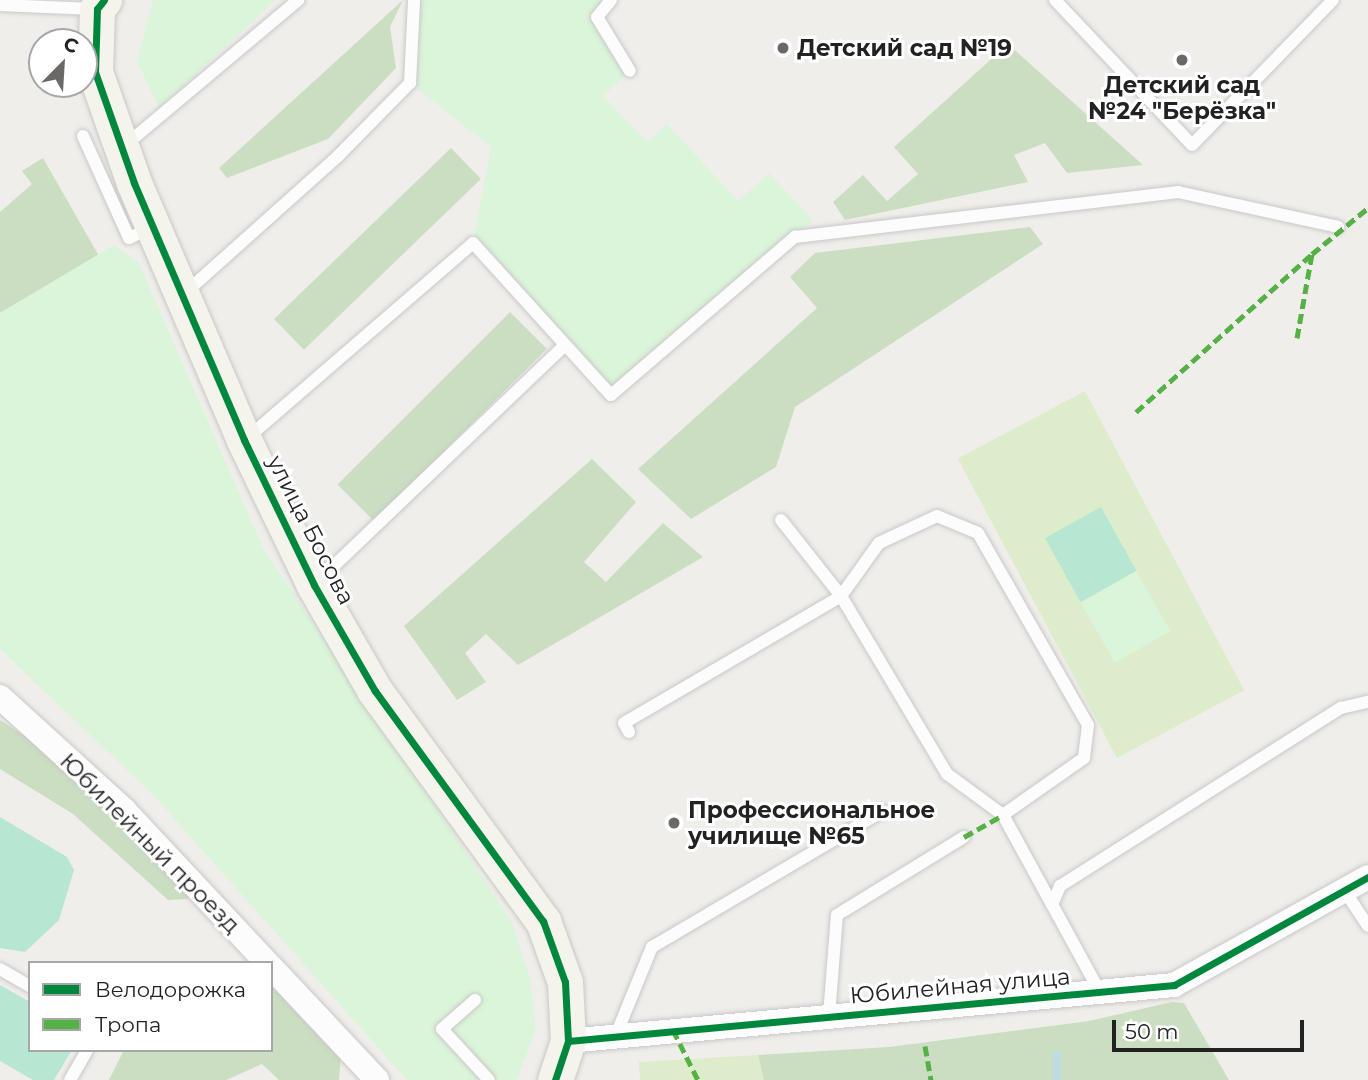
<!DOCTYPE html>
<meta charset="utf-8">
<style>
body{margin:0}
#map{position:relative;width:1368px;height:1080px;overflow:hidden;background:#f0eeeb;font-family:Montserrat,sans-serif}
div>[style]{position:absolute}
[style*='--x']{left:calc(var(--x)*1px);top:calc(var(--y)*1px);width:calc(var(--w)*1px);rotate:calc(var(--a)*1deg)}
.grass>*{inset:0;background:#ddeccb;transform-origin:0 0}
.forest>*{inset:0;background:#cbdec1;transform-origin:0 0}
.park>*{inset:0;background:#daf5da;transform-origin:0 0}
.pitch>*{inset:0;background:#b7e6d2;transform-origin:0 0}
.stream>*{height:8px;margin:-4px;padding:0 4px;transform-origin:4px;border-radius:4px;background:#bfdbe3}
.roads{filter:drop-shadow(0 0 2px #c9c8c7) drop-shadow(0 0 2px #c9c8c7)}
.lane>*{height:12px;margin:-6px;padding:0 6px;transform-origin:6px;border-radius:6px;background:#fdfcfc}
.street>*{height:24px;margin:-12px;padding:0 12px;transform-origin:12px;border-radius:12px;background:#fdfcfc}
.secondary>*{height:35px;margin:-17.5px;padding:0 17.5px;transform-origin:17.5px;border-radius:17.5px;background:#f4f4ed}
.quiet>*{height:5px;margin-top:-2.5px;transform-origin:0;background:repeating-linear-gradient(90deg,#55b145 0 10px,transparent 0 15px)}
.cycleway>*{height:7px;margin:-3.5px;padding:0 3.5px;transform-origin:3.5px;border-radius:3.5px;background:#00873e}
.dots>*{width:19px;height:19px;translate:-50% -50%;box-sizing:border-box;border:4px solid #fff;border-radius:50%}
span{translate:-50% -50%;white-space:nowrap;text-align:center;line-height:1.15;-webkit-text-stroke:6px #fff;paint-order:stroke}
.poi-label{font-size:23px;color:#222;font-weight:700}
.left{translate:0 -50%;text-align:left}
.street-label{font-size:23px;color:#222}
.legend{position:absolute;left:28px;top:961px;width:245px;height:91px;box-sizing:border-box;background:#fff;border:2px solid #a7a7a7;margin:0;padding:9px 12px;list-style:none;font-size:21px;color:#222}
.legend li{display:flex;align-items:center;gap:14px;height:35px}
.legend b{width:35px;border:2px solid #a7a7a7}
.north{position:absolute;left:28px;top:28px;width:70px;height:70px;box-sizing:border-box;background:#fff;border:2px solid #a7a7a7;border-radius:50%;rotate:24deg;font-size:19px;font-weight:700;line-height:28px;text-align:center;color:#222}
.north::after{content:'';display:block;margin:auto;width:24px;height:32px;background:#6a6968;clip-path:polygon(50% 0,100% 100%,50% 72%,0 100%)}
.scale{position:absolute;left:1112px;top:1020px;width:192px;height:32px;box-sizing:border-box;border:4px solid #222;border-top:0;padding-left:9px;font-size:21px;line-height:24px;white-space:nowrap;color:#222;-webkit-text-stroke:5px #fff;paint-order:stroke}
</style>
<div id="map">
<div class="grass">
<i style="left:1085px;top:391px;width:339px;height:144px;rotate:62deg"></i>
<i style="clip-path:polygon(758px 1055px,764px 1080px,640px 1080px,639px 1062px)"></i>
</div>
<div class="forest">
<i style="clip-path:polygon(403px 0,390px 27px,396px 68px,328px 139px,227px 178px,219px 168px)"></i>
<i style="clip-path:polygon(1008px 44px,1143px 165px,1067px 173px,1045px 143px,1014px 155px,1028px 182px,845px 220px,833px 202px,863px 175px,887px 201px,918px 174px,894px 147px)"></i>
<i style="left:451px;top:148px;width:43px;height:246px;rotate:46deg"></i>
<i style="clip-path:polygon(43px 158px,99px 256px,0 313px,0 212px,32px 184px,22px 171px)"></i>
<i style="clip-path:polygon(1030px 227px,1043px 244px,795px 407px,776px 467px,691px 519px,638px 469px,817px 308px,790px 277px,815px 253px)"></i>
<i style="left:510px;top:312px;width:52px;height:244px;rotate:45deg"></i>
<i style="clip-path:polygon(592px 459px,636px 502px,584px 562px,606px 582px,663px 523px,703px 557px,518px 665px,486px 634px,465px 653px,486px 682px,457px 700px,404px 626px)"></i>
<i style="clip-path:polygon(0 720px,70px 765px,191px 885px,188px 899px,168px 900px,73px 814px,0 769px)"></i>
<i style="clip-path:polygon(271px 973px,341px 1051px,339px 1080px,279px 1080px,262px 1064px,226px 1080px,109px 1080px,124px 1050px,271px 1050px)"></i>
<i style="clip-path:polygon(1172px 1002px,1184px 1003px,1229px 1080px,764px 1080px,758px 1055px,889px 1047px,1089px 1021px)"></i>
</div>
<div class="park">
<i style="clip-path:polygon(153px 0,276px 0,159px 108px,137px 61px)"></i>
<i style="clip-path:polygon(414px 0,611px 0,597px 18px,630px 71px,603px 96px,647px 142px,667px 124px,738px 201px,769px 173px,813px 220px,611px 395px,473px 243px,491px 147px,410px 83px)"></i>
<i style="clip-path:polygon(114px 245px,139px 263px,263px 548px,512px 922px,530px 979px,536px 1028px,517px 1080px,407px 1080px,154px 796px,0 649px,0 313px)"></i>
<i style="left:1136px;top:571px;width:69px;height:64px;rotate:60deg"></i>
</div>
<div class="pitch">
<i style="left:1101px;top:507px;width:73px;height:64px;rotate:61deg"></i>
<i style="clip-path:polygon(0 817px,67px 857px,74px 870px,59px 920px,25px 952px,0 948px)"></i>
<i style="clip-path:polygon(0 985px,30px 1002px,30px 1050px,72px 1050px,54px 1080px,33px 1080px,0 1061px)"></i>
</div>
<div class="stream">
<i style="--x:1057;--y:1054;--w:26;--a:90"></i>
</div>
<div class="roads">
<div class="lane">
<i style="--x:611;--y:0;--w:22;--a:129"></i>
<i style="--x:597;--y:17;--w:63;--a:58.6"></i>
<i style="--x:1055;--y:0;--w:199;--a:46.6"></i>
<i style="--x:1192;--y:145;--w:202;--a:-45.8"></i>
<i style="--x:0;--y:5;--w:93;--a:2.5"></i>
<i style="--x:83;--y:136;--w:112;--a:65.7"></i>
<i style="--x:129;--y:238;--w:17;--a:-25"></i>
<i style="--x:123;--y:147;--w:229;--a:-40"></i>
<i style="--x:185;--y:293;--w:205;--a:-41.8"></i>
<i style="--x:338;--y:156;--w:103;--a:-45.4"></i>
<i style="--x:410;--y:83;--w:83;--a:-87.2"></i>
<i style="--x:245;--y:440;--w:301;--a:-40.8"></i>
<i style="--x:473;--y:243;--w:205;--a:47.8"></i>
<i style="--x:611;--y:395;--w:243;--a:-40.7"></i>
<i style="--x:795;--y:237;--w:386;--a:-6.7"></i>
<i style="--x:1178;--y:192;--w:164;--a:12.3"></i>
<i style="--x:781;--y:520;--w:97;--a:51.7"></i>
<i style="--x:841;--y:596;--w:207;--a:59.2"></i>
<i style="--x:947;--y:774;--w:69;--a:36.2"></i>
<i style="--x:1003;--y:815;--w:202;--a:61.3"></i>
<i style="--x:317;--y:582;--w:343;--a:-43.7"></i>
<i style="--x:629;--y:732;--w:10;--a:-119"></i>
<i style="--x:624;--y:723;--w:251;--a:-30.3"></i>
<i style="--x:841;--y:596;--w:65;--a:-54.4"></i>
<i style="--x:879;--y:543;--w:64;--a:-25"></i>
<i style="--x:937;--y:516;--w:44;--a:22.5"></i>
<i style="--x:978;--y:533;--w:221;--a:60.2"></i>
<i style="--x:1088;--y:725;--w:33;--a:97"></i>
<i style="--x:1084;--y:758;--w:99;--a:144.9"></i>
<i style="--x:1344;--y:890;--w:43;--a:56.3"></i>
<i style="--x:1052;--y:905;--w:21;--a:-67"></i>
<i style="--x:1060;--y:886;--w:333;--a:-32.4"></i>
<i style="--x:1341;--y:708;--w:28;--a:-13"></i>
<i style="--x:0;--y:969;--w:34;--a:30"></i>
<i style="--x:475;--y:1000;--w:44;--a:138.7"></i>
<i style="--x:442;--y:1029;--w:69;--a:47.3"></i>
<i style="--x:829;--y:1016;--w:101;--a:-85.5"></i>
<i style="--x:837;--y:915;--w:149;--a:-31.6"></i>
<i style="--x:616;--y:1035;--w:95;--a:-67.8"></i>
<i style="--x:652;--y:947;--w:268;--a:-30.5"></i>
<i style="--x:70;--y:1080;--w:34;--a:-60"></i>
</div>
<div class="street">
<i style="--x:0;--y:697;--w:168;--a:42.3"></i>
<i style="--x:124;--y:810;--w:209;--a:46.9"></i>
<i style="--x:271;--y:967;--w:155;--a:46.8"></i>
<i style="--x:568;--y:1041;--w:609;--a:-5.28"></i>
<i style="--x:1174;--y:985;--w:222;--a:-29.1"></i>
</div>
<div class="secondary">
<i style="--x:104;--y:0;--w:11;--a:128"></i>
<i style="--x:97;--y:9;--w:63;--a:91.8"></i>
<i style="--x:95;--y:72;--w:118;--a:70.6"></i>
<i style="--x:134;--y:183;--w:280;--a:66.8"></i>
<i style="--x:244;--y:440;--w:161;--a:64.2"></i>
<i style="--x:314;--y:585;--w:122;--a:60.1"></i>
<i style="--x:375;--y:691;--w:285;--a:53.9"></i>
<i style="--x:543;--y:921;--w:65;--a:70.2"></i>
<i style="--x:565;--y:982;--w:59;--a:87.1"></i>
<i style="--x:568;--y:1041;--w:41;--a:108.4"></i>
</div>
</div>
<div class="quiet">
<i style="--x:1297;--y:338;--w:85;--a:-79.9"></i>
<i style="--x:1312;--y:254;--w:72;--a:-39.4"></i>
<i style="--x:1136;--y:412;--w:237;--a:-41.9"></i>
<i style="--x:964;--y:837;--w:45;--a:-29.4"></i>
<i style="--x:673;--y:1030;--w:56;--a:63.4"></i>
<i style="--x:925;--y:1046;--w:35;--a:80"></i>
</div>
<div class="cycleway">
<i style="--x:104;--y:0;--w:11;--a:128"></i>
<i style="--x:97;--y:9;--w:63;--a:91.8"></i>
<i style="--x:95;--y:72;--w:118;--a:70.6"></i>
<i style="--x:134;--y:183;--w:280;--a:66.8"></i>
<i style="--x:244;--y:440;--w:161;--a:64.2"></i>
<i style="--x:314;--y:585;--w:122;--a:60.1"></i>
<i style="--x:375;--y:691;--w:285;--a:53.9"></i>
<i style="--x:543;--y:921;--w:65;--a:70.2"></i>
<i style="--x:565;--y:982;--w:59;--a:87.1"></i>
<i style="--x:568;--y:1041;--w:41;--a:108.4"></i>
<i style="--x:568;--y:1041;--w:609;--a:-5.28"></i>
<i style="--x:1174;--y:985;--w:222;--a:-29.1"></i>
</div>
<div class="dots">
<i style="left:783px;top:48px;background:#6a6968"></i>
<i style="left:1182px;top:60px;background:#6a6968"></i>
<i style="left:674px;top:823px;background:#6a6968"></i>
</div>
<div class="poi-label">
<span class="left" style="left:797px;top:48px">Детский сад №19</span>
<span style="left:1182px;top:98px">Детский сад<br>№24 "Берёзка"</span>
<span class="left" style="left:688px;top:823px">Профессиональное<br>училище №65</span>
</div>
<div class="street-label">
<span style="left:311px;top:530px;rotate:63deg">улица Босова</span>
<span style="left:150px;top:843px;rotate:45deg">Юбилейный проезд</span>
<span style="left:960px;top:986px;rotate:-5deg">Юбилейная улица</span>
</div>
<ul class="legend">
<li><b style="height:9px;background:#00873e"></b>Велодорожка</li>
<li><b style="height:9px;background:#55b145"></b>Тропа</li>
</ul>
<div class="north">С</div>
<div class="scale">50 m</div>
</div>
